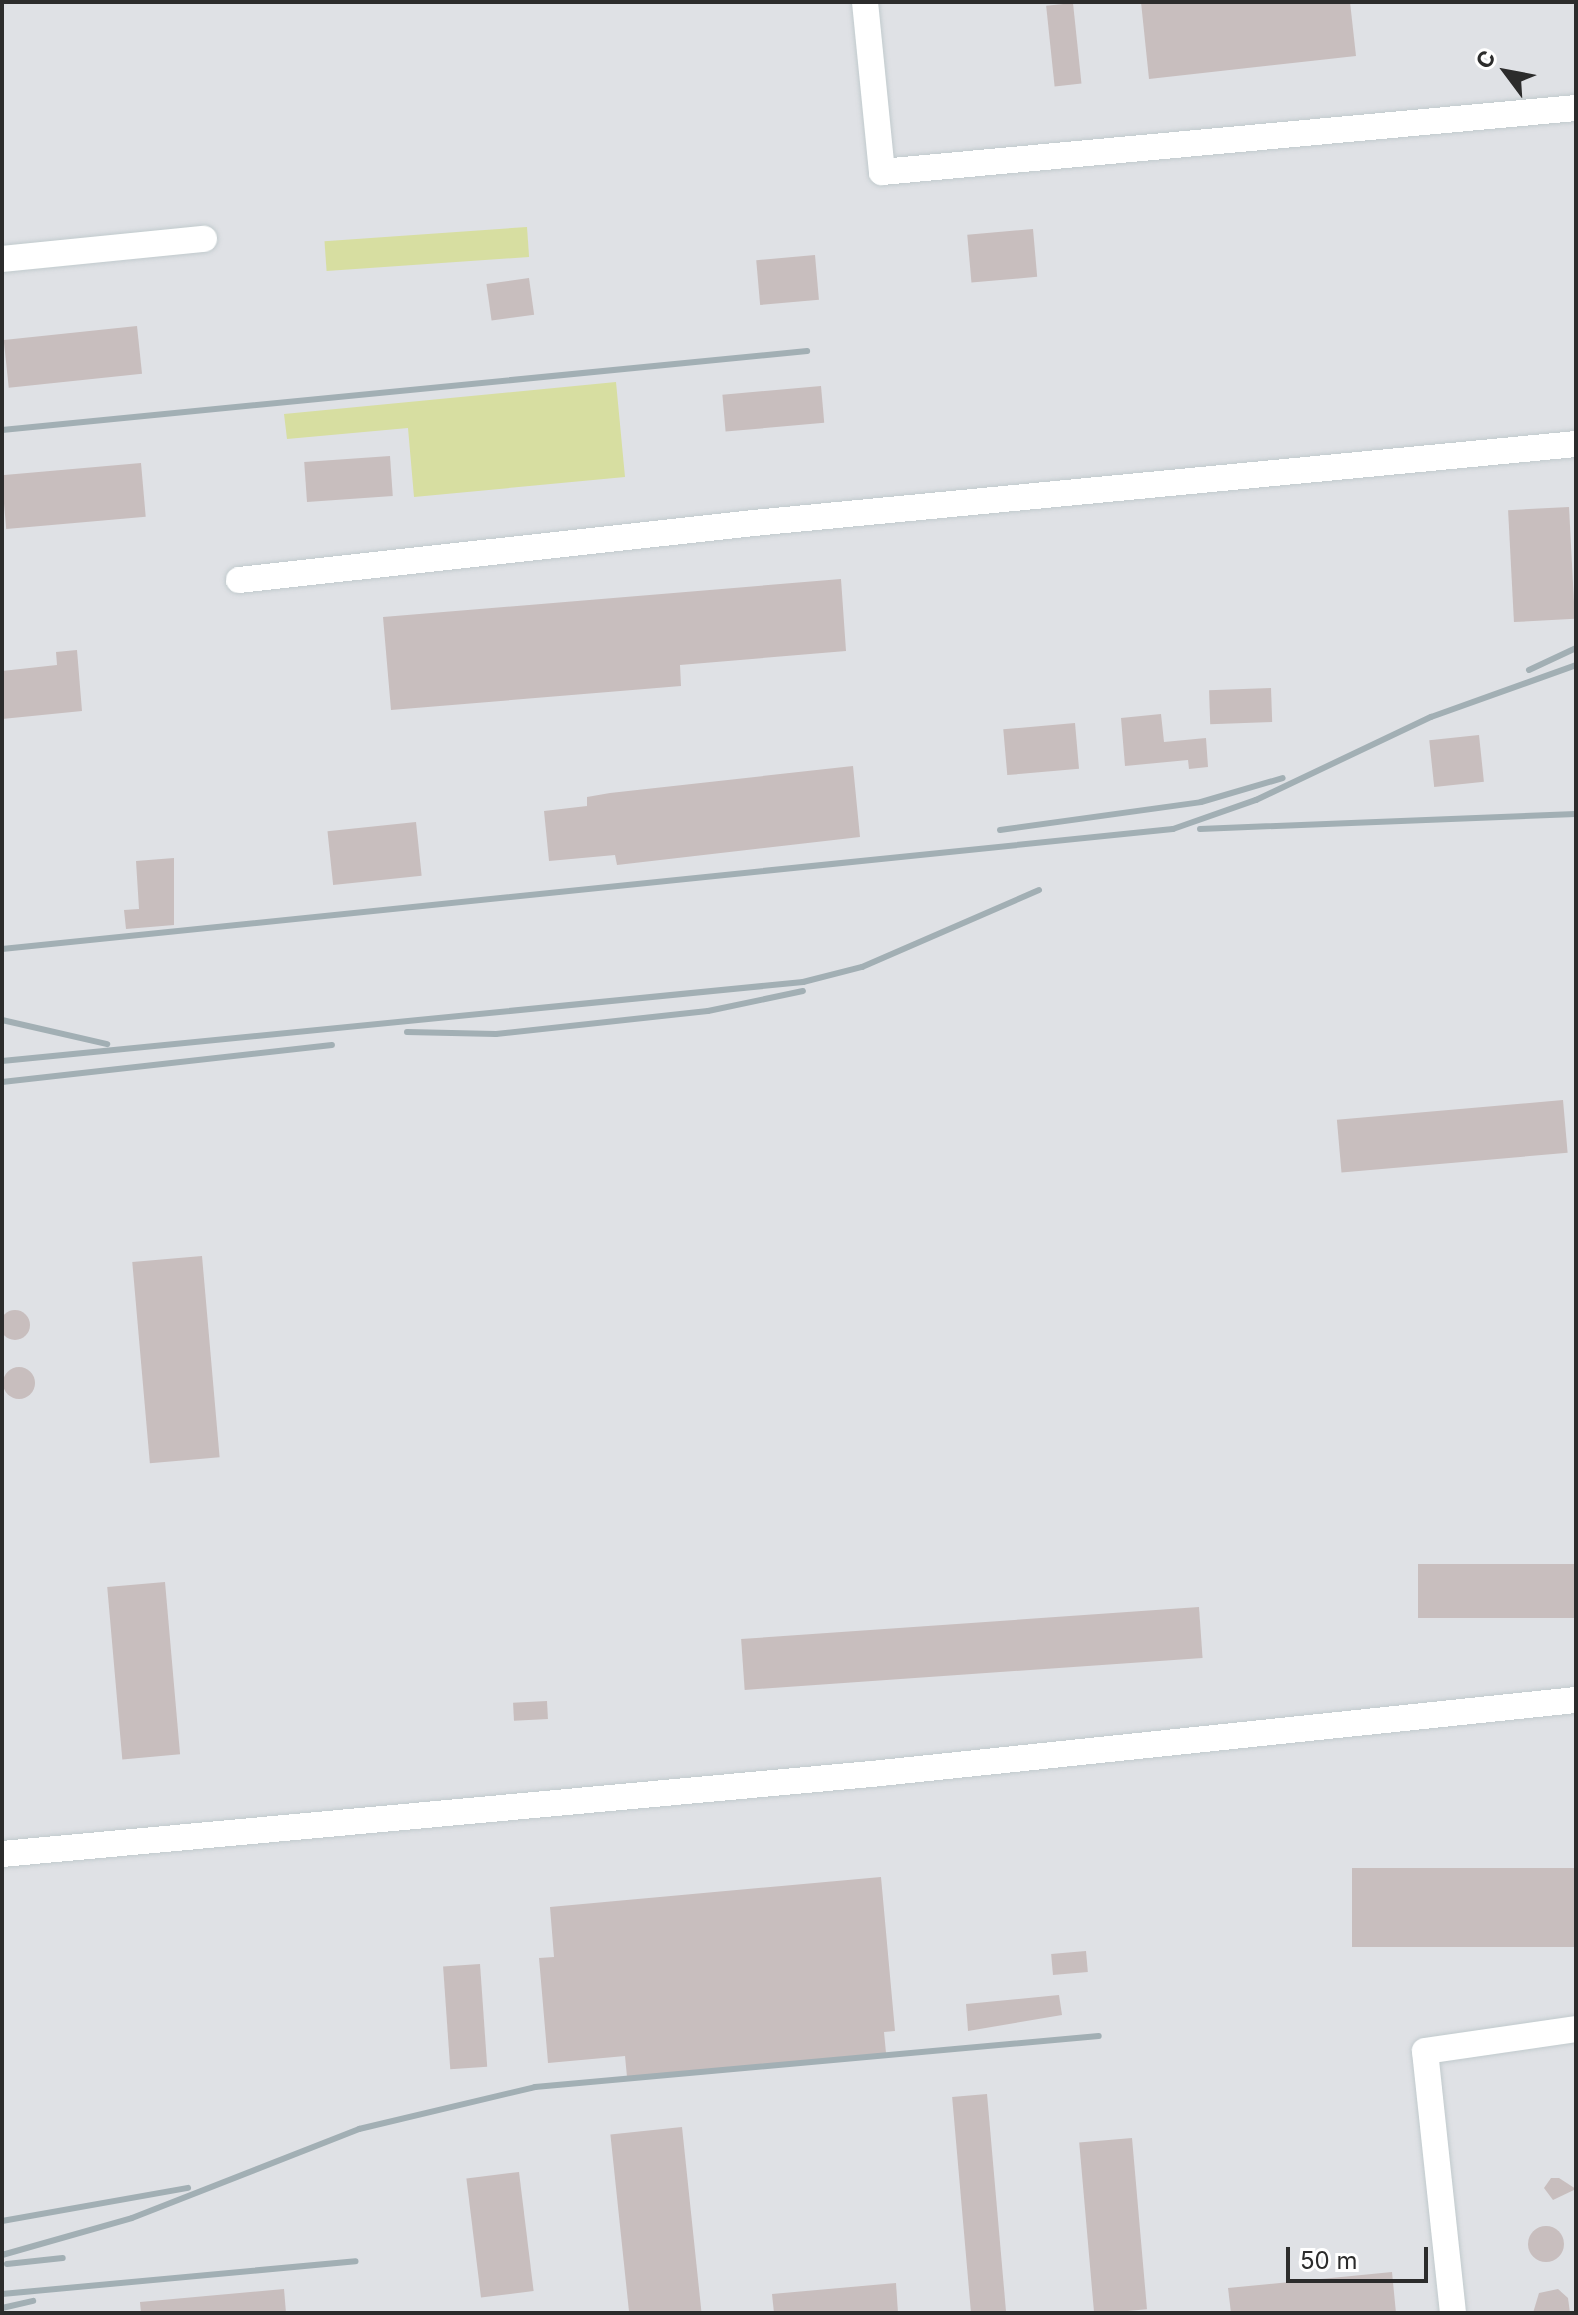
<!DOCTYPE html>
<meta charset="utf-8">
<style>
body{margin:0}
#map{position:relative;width:1578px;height:2315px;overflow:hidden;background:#ece0df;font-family:Inter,sans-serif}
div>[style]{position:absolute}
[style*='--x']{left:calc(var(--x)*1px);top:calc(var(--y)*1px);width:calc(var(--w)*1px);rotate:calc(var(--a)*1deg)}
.industrial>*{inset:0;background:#dfe1e5;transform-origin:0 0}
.green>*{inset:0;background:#d7dea1;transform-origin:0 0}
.building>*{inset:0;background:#c8bebe;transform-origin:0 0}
.round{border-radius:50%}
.roads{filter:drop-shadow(0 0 2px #c1cacd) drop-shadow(0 0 2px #c1cacd)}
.minor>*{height:26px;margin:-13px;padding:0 13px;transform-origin:13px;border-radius:13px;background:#fff}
.rail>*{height:6px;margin:-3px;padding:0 3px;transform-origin:3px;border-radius:3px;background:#a2afb4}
span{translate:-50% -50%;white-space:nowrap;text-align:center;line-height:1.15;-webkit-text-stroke:8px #fff;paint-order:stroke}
.frame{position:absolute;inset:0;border:4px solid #2c2c2c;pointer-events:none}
.north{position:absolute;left:1466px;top:32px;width:80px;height:80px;-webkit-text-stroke:6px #fff;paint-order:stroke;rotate:302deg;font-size:22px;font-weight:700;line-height:32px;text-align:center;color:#2c2c2c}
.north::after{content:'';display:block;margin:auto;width:28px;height:36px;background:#2c2c2c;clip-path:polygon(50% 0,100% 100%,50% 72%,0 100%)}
.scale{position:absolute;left:1286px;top:2247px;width:142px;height:36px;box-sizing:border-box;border:4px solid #2c2c2c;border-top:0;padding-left:10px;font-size:24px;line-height:28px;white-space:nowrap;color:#2c2c2c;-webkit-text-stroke:6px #fff;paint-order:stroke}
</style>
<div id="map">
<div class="industrial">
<i style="left:2px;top:2px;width:1574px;height:2311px"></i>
</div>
<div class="green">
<i style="left:527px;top:227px;width:30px;height:203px;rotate:86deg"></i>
<i style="clip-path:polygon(616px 382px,625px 477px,414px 497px,408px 428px,287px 439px,284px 414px)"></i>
</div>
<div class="building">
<i style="clip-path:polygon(1141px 2px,1350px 2px,1356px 56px,1149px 79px)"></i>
<i style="left:1073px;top:3px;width:81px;height:27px;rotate:84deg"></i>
<i style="left:1033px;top:229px;width:48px;height:66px;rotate:85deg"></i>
<i style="left:815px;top:255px;width:45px;height:59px;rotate:85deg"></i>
<i style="left:529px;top:278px;width:37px;height:43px;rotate:82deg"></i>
<i style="left:137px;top:326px;width:48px;height:134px;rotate:84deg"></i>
<i style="left:821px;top:386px;width:37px;height:99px;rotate:85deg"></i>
<i style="left:390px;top:456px;width:40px;height:86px;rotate:86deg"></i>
<i style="left:141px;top:463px;width:54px;height:140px;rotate:85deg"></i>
<i style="left:1569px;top:507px;width:112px;height:61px;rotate:87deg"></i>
<i style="clip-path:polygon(841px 579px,846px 651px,680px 665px,681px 686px,391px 710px,383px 617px)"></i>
<i style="clip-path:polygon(77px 650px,82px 711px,2px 719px,2px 671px,57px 665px,56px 652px)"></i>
<i style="left:1271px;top:688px;width:34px;height:62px;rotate:88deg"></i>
<i style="clip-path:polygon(1161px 714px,1164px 742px,1206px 738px,1208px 767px,1189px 769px,1188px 760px,1125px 766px,1121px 718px)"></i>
<i style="left:1075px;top:723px;width:46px;height:72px;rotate:85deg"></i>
<i style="left:1479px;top:735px;width:47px;height:50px;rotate:84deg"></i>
<i style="clip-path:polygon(853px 766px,860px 837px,617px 865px,615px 855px,549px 861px,544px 811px,587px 806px,587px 797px,610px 793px)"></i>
<i style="left:416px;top:822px;width:54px;height:89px;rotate:84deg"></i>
<i style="clip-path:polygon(174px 858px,174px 925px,126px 929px,124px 910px,139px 909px,136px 861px)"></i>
<i style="left:1563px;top:1100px;width:53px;height:227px;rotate:85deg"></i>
<i style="left:202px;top:1256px;width:202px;height:70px;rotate:85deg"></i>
<i class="round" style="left:0;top:1310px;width:30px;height:30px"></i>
<i class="round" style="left:3px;top:1367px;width:32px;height:32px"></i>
<i style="left:1576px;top:1564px;width:54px;height:158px;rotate:90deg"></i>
<i style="left:165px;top:1582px;width:173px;height:58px;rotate:85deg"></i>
<i style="left:1199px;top:1607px;width:51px;height:459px;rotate:86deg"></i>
<i style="left:547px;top:1701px;width:18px;height:34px;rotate:87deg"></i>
<i style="left:1576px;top:1868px;width:79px;height:224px;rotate:90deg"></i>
<i style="clip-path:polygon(881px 1877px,895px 2031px,884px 2032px,886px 2053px,627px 2077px,625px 2056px,548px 2063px,539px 1958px,554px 1957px,550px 1907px)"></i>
<i style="left:1086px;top:1951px;width:21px;height:35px;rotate:85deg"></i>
<i style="left:480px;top:1964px;width:103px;height:37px;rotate:86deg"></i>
<i style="clip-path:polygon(1059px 1995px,1062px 2015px,968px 2031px,966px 2004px)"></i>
<i style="left:987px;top:2094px;width:220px;height:35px;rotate:85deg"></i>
<i style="left:682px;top:2127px;width:187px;height:72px;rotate:84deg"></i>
<i style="left:1132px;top:2138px;width:172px;height:53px;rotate:85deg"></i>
<i style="left:519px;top:2172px;width:120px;height:53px;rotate:83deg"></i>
<i style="clip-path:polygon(1551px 2178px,1559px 2178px,1576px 2189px,1553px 2200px,1544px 2188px)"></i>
<i class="round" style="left:1528px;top:2226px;width:36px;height:36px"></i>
<i style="clip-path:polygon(1392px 2272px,1396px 2313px,1231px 2313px,1228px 2288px)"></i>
<i style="clip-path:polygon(896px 2283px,898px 2313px,774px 2313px,772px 2294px)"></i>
<i style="clip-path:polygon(284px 2289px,286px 2313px,141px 2313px,140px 2302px)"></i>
<i style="clip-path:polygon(1558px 2289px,1568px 2298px,1570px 2313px,1533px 2313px,1539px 2293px)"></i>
</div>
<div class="roads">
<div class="minor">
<i style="--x:865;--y:2;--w:171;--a:84.3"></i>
<i style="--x:882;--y:172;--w:697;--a:-5.27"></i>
<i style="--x:2;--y:259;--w:203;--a:-5.7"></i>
<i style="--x:239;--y:580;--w:518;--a:-6.32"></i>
<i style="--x:754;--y:523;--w:826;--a:-5.49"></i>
<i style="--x:2;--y:1854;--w:883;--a:-5.26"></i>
<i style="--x:881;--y:1773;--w:699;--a:-6"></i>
<i style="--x:1453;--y:2313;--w:263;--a:-96.1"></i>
<i style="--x:1425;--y:2051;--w:153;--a:-8.3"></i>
</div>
</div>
<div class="rail">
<i style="--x:2;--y:430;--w:809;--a:-5.6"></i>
<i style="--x:1529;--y:670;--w:52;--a:-25.1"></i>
<i style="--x:1200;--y:829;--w:376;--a:-2.3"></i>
<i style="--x:1000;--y:830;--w:203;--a:-7.9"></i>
<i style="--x:1201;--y:802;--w:85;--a:-16.3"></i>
<i style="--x:2;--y:949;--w:1177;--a:-5.85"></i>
<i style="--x:1173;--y:829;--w:88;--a:-19.3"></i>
<i style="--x:1256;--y:800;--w:194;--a:-25.4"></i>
<i style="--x:1431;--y:717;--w:154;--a:-19.7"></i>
<i style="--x:2;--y:1020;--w:108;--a:12.9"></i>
<i style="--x:407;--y:1032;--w:89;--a:1.3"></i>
<i style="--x:496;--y:1034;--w:213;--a:-6.2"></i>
<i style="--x:708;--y:1011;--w:97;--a:-11.9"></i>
<i style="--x:2;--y:1061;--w:805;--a:-5.63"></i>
<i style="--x:803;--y:982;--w:61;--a:-14.3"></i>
<i style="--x:862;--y:967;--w:193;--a:-23.5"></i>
<i style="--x:2;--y:1082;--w:332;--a:-6.4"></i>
<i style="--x:2;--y:2221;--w:189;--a:-10.1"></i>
<i style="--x:2;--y:2255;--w:135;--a:-15.9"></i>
<i style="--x:132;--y:2218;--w:244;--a:-21.4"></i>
<i style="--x:359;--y:2129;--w:181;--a:-13.4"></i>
<i style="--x:535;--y:2087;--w:566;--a:-5.17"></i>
<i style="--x:7;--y:2264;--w:56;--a:-6.1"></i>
<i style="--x:2;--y:2294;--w:355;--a:-5.3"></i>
<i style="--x:2;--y:2308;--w:32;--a:-13"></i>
</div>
<div class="frame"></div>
<div class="north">С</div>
<div class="scale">50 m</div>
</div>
